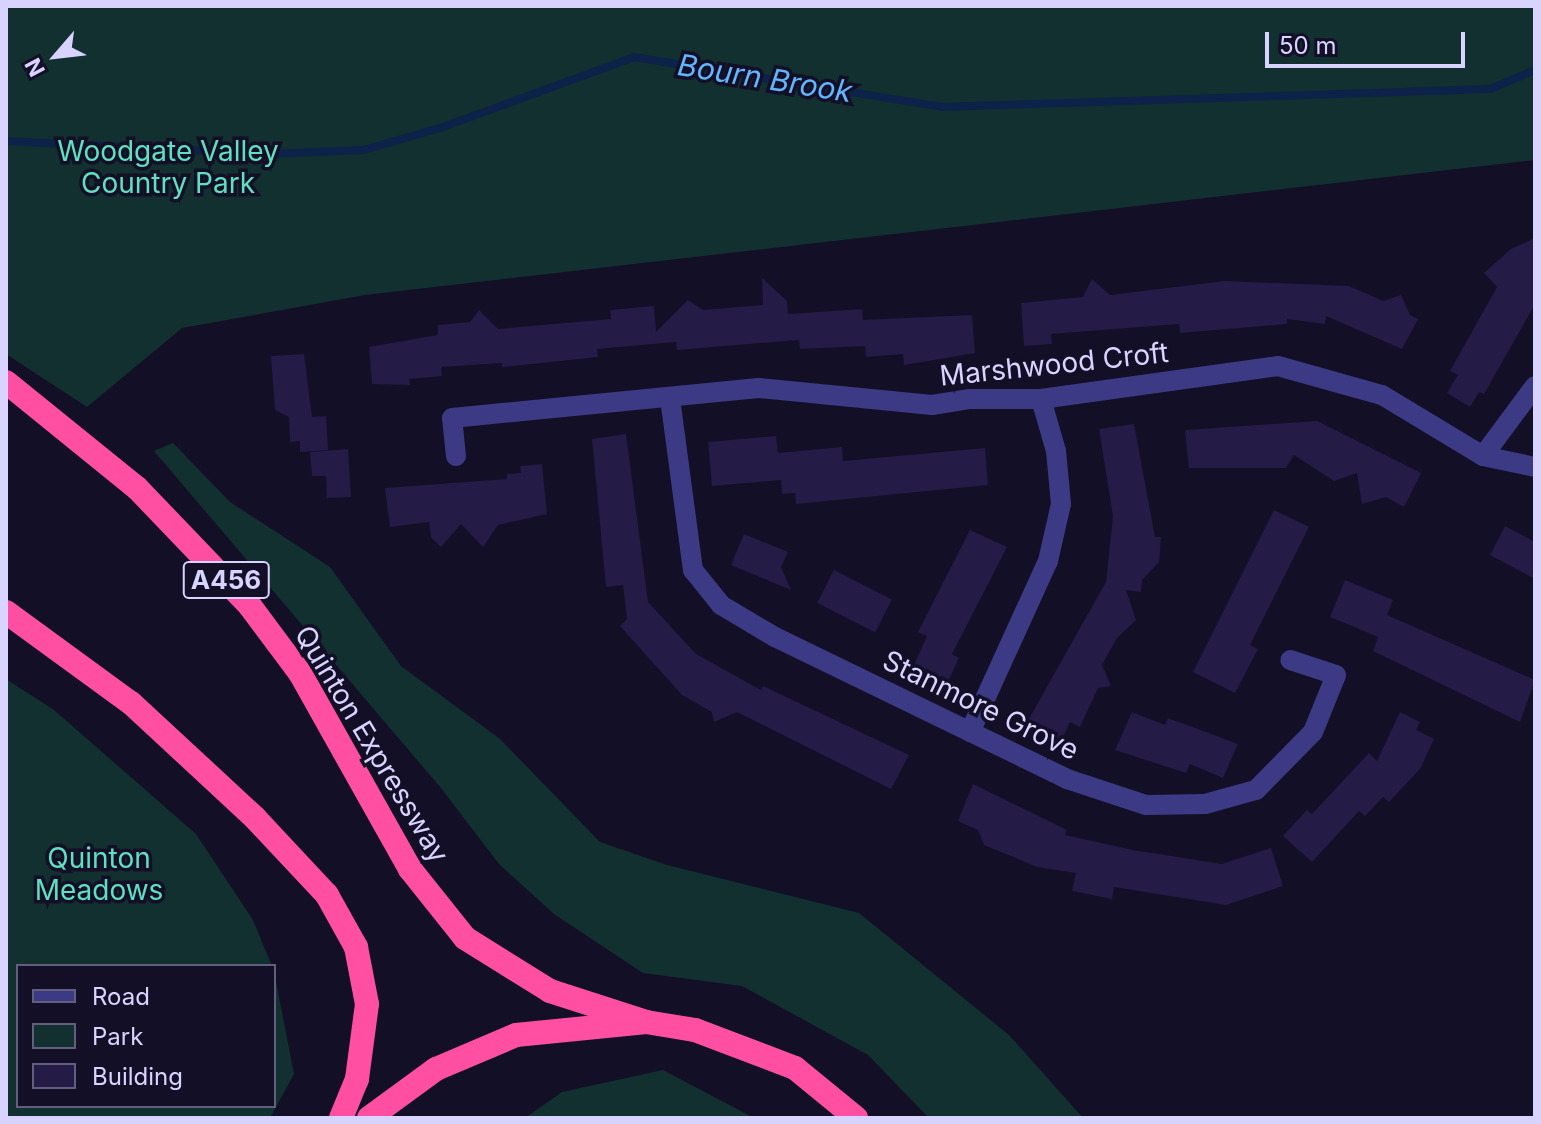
<!DOCTYPE html>
<style>
body{margin:0}
#map{position:relative;width:1541px;height:1124px;overflow:hidden;background:#130f26;font-family:Inter,sans-serif}
div>[style]{position:absolute}
[style*='--x']{left:calc(var(--x)*1px);top:calc(var(--y)*1px);width:calc(var(--w)*1px);rotate:calc(var(--a)*1deg)}
.green>*{inset:0;background:#12302f}
.stream>*{height:8px;margin:-4px;padding:0 4px;transform-origin:4px;border-radius:4px;background:#0c2248}
.building>*{inset:0;background:#241b47;transform-origin:0 0}
.minor>*{height:20px;margin:-10px;padding:0 10px;transform-origin:10px;border-radius:10px;background:#3d3a85}
.highway>*{height:24px;margin:-12px;padding:0 12px;transform-origin:12px;border-radius:12px;background:#ff4fa3}
span{translate:-50% -50%;white-space:nowrap;text-align:center;line-height:1.15;-webkit-text-stroke:7px #130f26;paint-order:stroke}
.shield-label span{padding:2px 6px;background:#130f26;border:2px solid;border-radius:6px;-webkit-text-stroke-width:0}
.shield-label{font-size:26px;color:#d9d4ff;font-weight:700}
.park-label{font-size:28px;color:#5fe0c0}
.street-label{font-size:28px;color:#d9d4ff}
.water-label{font-size:30px;color:#62b6ff;font-style:italic}
.frame{position:absolute;inset:0;border:8px solid #d9d4ff;pointer-events:none}
.legend{position:absolute;left:16px;top:964px;width:260px;height:144px;box-sizing:border-box;background:#130f26;border:2px solid #625e7d;margin:0;padding:10px 14px;list-style:none;font-size:24px;color:#d9d4ff}
.legend li{display:flex;align-items:center;gap:16px;height:40px}
.legend b{width:40px;border:2px solid #625e7d}
.north{position:absolute;left:16px;top:16px;width:80px;height:80px;-webkit-text-stroke:6px #130f26;paint-order:stroke;rotate:242deg;font-size:22px;font-weight:700;line-height:32px;text-align:center;color:#d9d4ff}
.north::after{content:'';display:block;margin:auto;width:28px;height:36px;background:#d9d4ff;clip-path:polygon(50% 0,100% 100%,50% 72%,0 100%)}
.scale{position:absolute;left:1265px;top:32px;width:200px;height:36px;box-sizing:border-box;border:4px solid #d9d4ff;border-top:0;padding-left:10px;font-size:24px;line-height:28px;white-space:nowrap;color:#d9d4ff;-webkit-text-stroke:6px #130f26;paint-order:stroke}
</style>
<div id="map">
<div class="green">
<i style="clip-path:polygon(6px 6px,1535px 6px,1535px 160px,365px 295px,182px 328px,87px 407px,6px 354px)"></i>
<i style="clip-path:polygon(173px 443px,230px 502px,330px 567px,401px 666px,500px 739px,600px 842px,667px 865px,859px 913px,1009px 1035px,1083px 1118px,929px 1118px,868px 1055px,742px 986px,643px 973px,554px 914px,499px 864px,441px 788px,154px 451px)"></i>
<i style="clip-path:polygon(6px 679px,54px 710px,196px 834px,253px 920px,272px 966px,18px 966px,18px 1106px,274px 1106px,274px 971px,294px 1074px,270px 1118px,6px 1118px)"></i>
<i style="clip-path:polygon(663px 1070px,754px 1118px,525px 1118px,562px 1092px)"></i>
</div>
<div class="stream">
<i style="--x:6;--y:141;--w:263;--a:2.8"></i>
<i style="--x:269;--y:154;--w:95;--a:-2.4"></i>
<i style="--x:364;--y:150;--w:82;--a:-16.2"></i>
<i style="--x:443;--y:127;--w:203;--a:-20.1"></i>
<i style="--x:634;--y:57;--w:312;--a:9.2"></i>
<i style="--x:942;--y:107;--w:548;--a:-1.88"></i>
<i style="--x:1490;--y:89;--w:49;--a:-22.9"></i>
</div>
<div class="building">
<i style="clip-path:polygon(1535px 238px,1535px 304px,1484px 394px,1479px 392px,1470px 407px,1447px 393px,1458px 375px,1450px 371px,1497px 287px,1484px 273px,1511px 249px)"></i>
<i style="clip-path:polygon(762px 278px,787px 301px,788px 314px,862px 309px,863px 320px,972px 315px,975px 353px,904px 365px,903px 354px,866px 357px,865px 346px,800px 349px,799px 340px,677px 350px,676px 342px,597px 349px,598px 357px,502px 367px,502px 363px,441px 367px,442px 376px,409px 379px,410px 385px,372px 384px,369px 347px,438px 335px,438px 325px,470px 322px,479px 310px,498px 329px,611px 319px,610px 310px,654px 306px,656px 332px,688px 300px,703px 310px,763px 305px)"></i>
<i style="clip-path:polygon(1092px 279px,1110px 295px,1225px 281px,1349px 286px,1383px 301px,1401px 295px,1410px 315px,1418px 319px,1402px 349px,1326px 316px,1325px 324px,1287px 319px,1287px 324px,1180px 333px,1179px 324px,1051px 334px,1052px 344px,1024px 346px,1021px 303px,1083px 297px)"></i>
<i style="clip-path:polygon(304px 354px,312px 417px,326px 416px,328px 450px,300px 452px,300px 441px,290px 442px,289px 417px,275px 410px,271px 356px)"></i>
<i style="clip-path:polygon(1317px 421px,1421px 473px,1404px 507px,1386px 497px,1362px 504px,1357px 473px,1334px 481px,1294px 455px,1286px 468px,1189px 468px,1185px 430px)"></i>
<i style="clip-path:polygon(1134px 424px,1155px 537px,1161px 537px,1159px 562px,1142px 580px,1141px 592px,1126px 590px,1136px 620px,1117px 638px,1102px 665px,1111px 686px,1098px 688px,1080px 727px,1070px 722px,1061px 741px,1026px 724px,1106px 582px,1113px 516px,1099px 429px)"></i>
<i style="clip-path:polygon(626px 434px,648px 602px,696px 654px,761px 690px,763px 686px,909px 755px,891px 789px,737px 712px,714px 722px,712px 712px,682px 695px,620px 626px,627px 619px,623px 585px,606px 587px,592px 439px)"></i>
<i style="clip-path:polygon(776px 436px,778px 453px,842px 447px,843px 461px,985px 448px,988px 485px,796px 504px,795px 493px,782px 494px,781px 480px,712px 486px,708px 442px)"></i>
<i style="clip-path:polygon(348px 449px,351px 497px,327px 498px,326px 476px,312px 476px,310px 452px)"></i>
<i style="clip-path:polygon(542px 464px,547px 514px,498px 525px,483px 547px,461px 524px,441px 547px,431px 537px,429px 522px,390px 527px,385px 488px,507px 479px,507px 474px,521px 473px,520px 466px)"></i>
<i style="clip-path:polygon(1274px 510px,1309px 527px,1250px 645px,1258px 649px,1235px 693px,1193px 672px)"></i>
<i style="clip-path:polygon(1505px 526px,1535px 542px,1535px 579px,1490px 555px)"></i>
<i style="clip-path:polygon(970px 530px,1007px 547px,952px 654px,959px 658px,944px 690px,910px 674px,927px 636px,918px 632px)"></i>
<i style="clip-path:polygon(744px 534px,788px 552px,781px 567px,791px 590px,731px 565px)"></i>
<i style="left:834px;top:570px;width:65px;height:37px;rotate:27deg"></i>
<i style="clip-path:polygon(1345px 580px,1393px 600px,1387px 615px,1535px 680px,1520px 722px,1373px 651px,1378px 637px,1330px 617px)"></i>
<i style="clip-path:polygon(1132px 712px,1165px 725px,1168px 718px,1238px 744px,1223px 778px,1190px 764px,1186px 773px,1115px 750px)"></i>
<i style="clip-path:polygon(1400px 712px,1420px 722px,1416px 730px,1434px 739px,1420px 769px,1389px 802px,1383px 797px,1365px 816px,1359px 811px,1312px 862px,1283px 836px,1307px 810px,1312px 814px,1369px 753px,1377px 761px)"></i>
<i style="clip-path:polygon(973px 784px,1067px 830px,1065px 835px,1133px 850px,1222px 864px,1271px 848px,1283px 886px,1226px 905px,1114px 887px,1112px 899px,1072px 891px,1076px 873px,1037px 867px,984px 845px,978px 830px,958px 821px)"></i>
</div>
<div class="minor">
<i style="--x:670;--y:398;--w:174;--a:82.4"></i>
<i style="--x:693;--y:570;--w:45;--a:51.3"></i>
<i style="--x:721;--y:605;--w:63;--a:30.7"></i>
<i style="--x:775;--y:637;--w:325;--a:25.9"></i>
<i style="--x:1067;--y:779;--w:83;--a:18.2"></i>
<i style="--x:1146;--y:805;--w:59;--a:-1"></i>
<i style="--x:1205;--y:804;--w:53;--a:-15.4"></i>
<i style="--x:1256;--y:790;--w:81;--a:-45.5"></i>
<i style="--x:1313;--y:732;--w:61;--a:-68"></i>
<i style="--x:1336;--y:675;--w:48;--a:-161.9"></i>
<i style="--x:456;--y:456;--w:38;--a:-96"></i>
<i style="--x:452;--y:418;--w:308;--a:-5.6"></i>
<i style="--x:759;--y:388;--w:174;--a:5.6"></i>
<i style="--x:932;--y:405;--w:37;--a:-9"></i>
<i style="--x:969;--y:399;--w:72;--a:0"></i>
<i style="--x:1041;--y:399;--w:239;--a:-7.9"></i>
<i style="--x:1278;--y:366;--w:108;--a:15.6"></i>
<i style="--x:1382;--y:395;--w:118;--a:31.1"></i>
<i style="--x:1483;--y:456;--w:53;--a:11.9"></i>
<i style="--x:1483;--y:456;--w:87;--a:-53.4"></i>
<i style="--x:970;--y:732;--w:188;--a:-65.5"></i>
<i style="--x:1048;--y:561;--w:58;--a:-77.2"></i>
<i style="--x:1061;--y:504;--w:53;--a:-95.4"></i>
<i style="--x:1056;--y:451;--w:54;--a:-106.1"></i>
</div>
<div class="highway">
<i style="--x:6;--y:382;--w:169;--a:39"></i>
<i style="--x:137;--y:488;--w:163;--a:46.2"></i>
<i style="--x:250;--y:606;--w:84;--a:53.3"></i>
<i style="--x:300;--y:673;--w:225;--a:60.7"></i>
<i style="--x:410;--y:869;--w:88;--a:51.4"></i>
<i style="--x:465;--y:938;--w:100;--a:31.9"></i>
<i style="--x:550;--y:991;--w:101;--a:17.9"></i>
<i style="--x:6;--y:612;--w:155;--a:36.1"></i>
<i style="--x:131;--y:703;--w:169;--a:42.8"></i>
<i style="--x:255;--y:818;--w:105;--a:46.9"></i>
<i style="--x:327;--y:895;--w:60;--a:60.9"></i>
<i style="--x:356;--y:947;--w:58;--a:79.1"></i>
<i style="--x:367;--y:1004;--w:76;--a:97.6"></i>
<i style="--x:357;--y:1079;--w:42;--a:112.3"></i>
<i style="--x:369;--y:1118;--w:83;--a:-36.2"></i>
<i style="--x:436;--y:1069;--w:87;--a:-23"></i>
<i style="--x:516;--y:1035;--w:131;--a:-5.7"></i>
<i style="--x:646;--y:1022;--w:50;--a:9.3"></i>
<i style="--x:695;--y:1030;--w:107;--a:20.8"></i>
<i style="--x:795;--y:1068;--w:79;--a:39.3"></i>
</div>
<div class="shield-label">
<span style="left:226px;top:580px">A456</span>
</div>
<div class="park-label">
<span style="left:168px;top:167px">Woodgate Valley<br>Country Park</span>
<span style="left:99px;top:874px">Quinton<br>Meadows</span>
</div>
<div class="street-label">
<span style="left:1054px;top:364px;rotate:-6deg">Marshwood Croft</span>
<span style="left:981px;top:705px;rotate:26deg">Stanmore Grove</span>
<span style="left:372px;top:744px;rotate:59deg">Quinton Expressway</span>
</div>
<div class="water-label">
<span style="left:765px;top:78px;rotate:9deg">Bourn Brook</span>
</div>
<div class="frame"></div>
<ul class="legend">
<li><b style="height:10px;background:#3d3a85"></b>Road</li>
<li><b style="height:22px;background:#12302f"></b>Park</li>
<li><b style="height:22px;background:#241b47"></b>Building</li>
</ul>
<div class="north">N</div>
<div class="scale">50 m</div>
</div>
